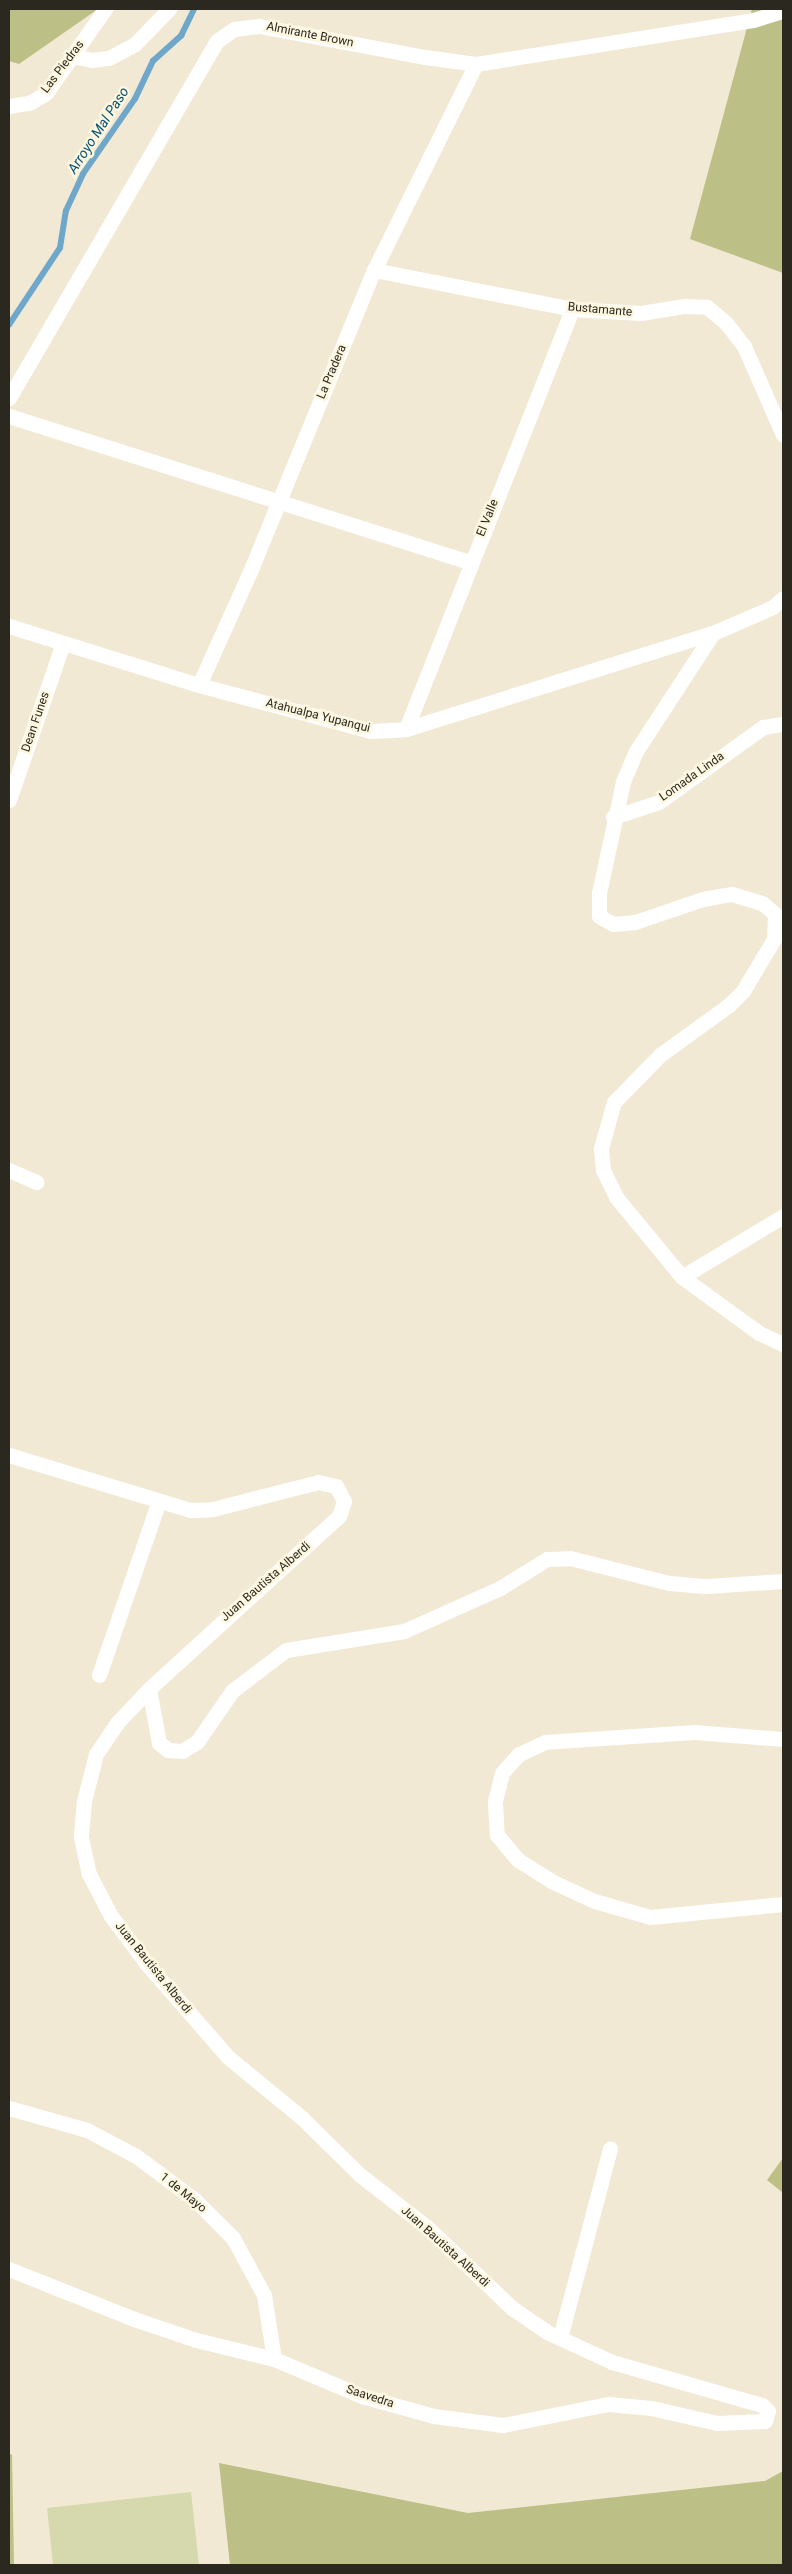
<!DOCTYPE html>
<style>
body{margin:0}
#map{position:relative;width:792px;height:2574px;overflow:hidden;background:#f1e9d3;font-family:Roboto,sans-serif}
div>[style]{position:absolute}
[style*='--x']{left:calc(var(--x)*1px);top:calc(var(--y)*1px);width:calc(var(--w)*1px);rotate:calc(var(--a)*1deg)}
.green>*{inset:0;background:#d6d9ad}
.forest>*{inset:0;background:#bdc086}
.stream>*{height:5.5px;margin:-2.75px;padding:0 2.75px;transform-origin:2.75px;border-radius:2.75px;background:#6fa7ca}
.minor>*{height:15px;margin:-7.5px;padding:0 7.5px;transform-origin:7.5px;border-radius:7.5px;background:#fff}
span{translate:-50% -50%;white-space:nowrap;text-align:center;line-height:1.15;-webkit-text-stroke:5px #fef7e0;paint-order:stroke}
.street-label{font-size:12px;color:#2a281f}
.water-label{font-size:14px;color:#0a5375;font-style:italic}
.frame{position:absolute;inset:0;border:10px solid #2a281f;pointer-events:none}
</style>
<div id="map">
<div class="green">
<i style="clip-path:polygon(191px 2492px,199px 2565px,53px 2565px,47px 2508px)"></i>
</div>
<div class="forest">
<i style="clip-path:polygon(9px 9px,98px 9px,19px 64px,9px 61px)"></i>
<i style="clip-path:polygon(752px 9px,783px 9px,783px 273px,690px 239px)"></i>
<i style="clip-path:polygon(783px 2158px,783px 2193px,767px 2180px)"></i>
<i style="clip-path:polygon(9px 2453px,12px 2455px,14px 2565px,9px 2565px)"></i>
<i style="clip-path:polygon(219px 2463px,468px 2513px,765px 2481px,783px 2471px,783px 2565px,230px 2565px)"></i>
</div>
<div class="stream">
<i style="--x:9;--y:325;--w:92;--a:-56.5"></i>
<i style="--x:60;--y:248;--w:37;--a:-81"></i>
<i style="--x:66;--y:211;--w:41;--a:-65.3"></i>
<i style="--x:83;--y:174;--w:91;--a:-55.3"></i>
<i style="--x:135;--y:99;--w:42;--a:-64.7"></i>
<i style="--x:153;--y:61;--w:38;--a:-42"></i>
<i style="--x:181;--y:36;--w:30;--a:-64"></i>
</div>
<div class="minor">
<i style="--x:72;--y:56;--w:20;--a:11"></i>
<i style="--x:92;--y:60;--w:17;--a:-7"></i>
<i style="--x:109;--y:58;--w:30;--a:-28"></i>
<i style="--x:135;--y:44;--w:49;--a:-45.8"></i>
<i style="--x:9;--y:106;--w:20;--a:-9"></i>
<i style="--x:29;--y:103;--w:20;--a:-30"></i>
<i style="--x:46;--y:93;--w:103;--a:-54.9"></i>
<i style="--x:374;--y:270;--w:202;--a:11.1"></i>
<i style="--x:572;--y:309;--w:69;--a:3.3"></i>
<i style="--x:641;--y:313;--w:44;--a:-9.2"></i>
<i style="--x:684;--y:306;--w:23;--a:2"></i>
<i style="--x:707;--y:307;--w:25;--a:40"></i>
<i style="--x:726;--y:323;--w:29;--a:52"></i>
<i style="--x:744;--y:346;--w:97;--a:66.3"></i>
<i style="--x:9;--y:398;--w:413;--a:-59.8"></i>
<i style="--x:217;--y:41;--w:21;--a:-35"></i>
<i style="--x:234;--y:29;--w:25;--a:-7"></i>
<i style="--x:259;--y:26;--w:169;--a:10.6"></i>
<i style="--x:425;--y:57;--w:51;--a:7.8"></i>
<i style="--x:476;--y:64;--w:280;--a:-9"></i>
<i style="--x:753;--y:20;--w:31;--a:-17"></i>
<i style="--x:9;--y:416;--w:484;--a:17.6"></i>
<i style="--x:9;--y:626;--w:199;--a:17.3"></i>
<i style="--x:199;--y:685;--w:178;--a:15"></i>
<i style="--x:371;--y:731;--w:35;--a:-3"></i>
<i style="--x:406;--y:729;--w:322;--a:-17.4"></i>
<i style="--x:713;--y:633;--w:65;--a:-23.4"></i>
<i style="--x:773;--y:607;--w:13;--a:-42"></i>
<i style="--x:713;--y:633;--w:141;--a:123.1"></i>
<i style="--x:636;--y:751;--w:34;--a:113"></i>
<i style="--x:623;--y:782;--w:114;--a:102.2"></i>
<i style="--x:599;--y:893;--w:23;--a:90"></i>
<i style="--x:599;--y:916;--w:16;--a:30"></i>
<i style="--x:613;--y:924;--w:22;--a:-5"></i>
<i style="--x:635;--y:922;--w:72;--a:-18.7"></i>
<i style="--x:703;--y:899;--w:29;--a:-10"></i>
<i style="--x:732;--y:894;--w:31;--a:17"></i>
<i style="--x:762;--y:903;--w:17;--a:40"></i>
<i style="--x:775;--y:914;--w:25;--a:92"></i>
<i style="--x:774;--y:939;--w:61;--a:120.8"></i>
<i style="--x:743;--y:991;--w:20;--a:135"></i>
<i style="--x:729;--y:1005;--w:85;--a:144.1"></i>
<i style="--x:660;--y:1055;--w:66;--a:134.4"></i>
<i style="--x:614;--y:1102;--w:48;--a:105.8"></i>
<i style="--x:601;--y:1148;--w:22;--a:85"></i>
<i style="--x:603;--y:1170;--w:30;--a:64"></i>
<i style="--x:616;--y:1197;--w:104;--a:50.5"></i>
<i style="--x:682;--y:1277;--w:95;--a:36"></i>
<i style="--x:759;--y:1333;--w:26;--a:25"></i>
<i style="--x:199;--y:685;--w:129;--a:-65.8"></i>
<i style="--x:252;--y:567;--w:321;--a:-67.7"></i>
<i style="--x:374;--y:270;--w:230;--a:-63.7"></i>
<i style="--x:406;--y:729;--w:452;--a:-68.4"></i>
<i style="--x:9;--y:800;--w:166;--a:-71"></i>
<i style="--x:613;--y:817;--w:48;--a:-18.1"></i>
<i style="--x:659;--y:802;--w:128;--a:-35.8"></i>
<i style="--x:763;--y:727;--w:20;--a:-9"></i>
<i style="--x:9;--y:1170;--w:30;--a:24"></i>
<i style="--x:682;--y:1277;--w:118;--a:-31.1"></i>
<i style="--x:9;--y:1455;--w:189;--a:16.9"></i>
<i style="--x:190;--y:1510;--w:23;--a:-2"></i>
<i style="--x:213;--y:1509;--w:108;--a:-14.4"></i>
<i style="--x:318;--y:1482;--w:18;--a:13"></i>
<i style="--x:336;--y:1486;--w:17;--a:62"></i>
<i style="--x:344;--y:1501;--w:16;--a:108"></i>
<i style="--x:339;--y:1516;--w:257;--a:137.7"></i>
<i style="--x:149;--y:1689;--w:47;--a:133.3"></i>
<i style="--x:117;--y:1723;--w:37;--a:124"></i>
<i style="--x:96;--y:1754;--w:49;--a:104.3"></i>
<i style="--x:84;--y:1801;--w:36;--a:95"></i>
<i style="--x:81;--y:1837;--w:38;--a:78"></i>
<i style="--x:89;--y:1874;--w:47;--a:62.4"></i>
<i style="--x:111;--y:1916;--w:59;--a:53.3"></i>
<i style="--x:146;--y:1963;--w:125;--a:48.9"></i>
<i style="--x:228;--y:2057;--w:96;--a:39.5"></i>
<i style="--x:302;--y:2118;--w:81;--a:44.5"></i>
<i style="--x:360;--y:2175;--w:86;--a:37.9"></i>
<i style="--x:428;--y:2228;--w:116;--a:43.6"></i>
<i style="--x:512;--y:2308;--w:42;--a:34.4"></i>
<i style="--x:547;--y:2332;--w:72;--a:24.8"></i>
<i style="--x:612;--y:2362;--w:156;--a:16"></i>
<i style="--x:762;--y:2405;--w:8;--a:45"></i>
<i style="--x:768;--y:2411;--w:10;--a:107"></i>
<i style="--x:765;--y:2421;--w:48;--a:177.6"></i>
<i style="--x:717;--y:2423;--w:68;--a:-167.2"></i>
<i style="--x:651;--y:2408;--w:43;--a:-174.7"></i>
<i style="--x:608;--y:2404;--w:107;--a:168.7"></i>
<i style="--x:503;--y:2425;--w:70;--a:-172.6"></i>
<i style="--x:434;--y:2416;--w:75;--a:-164.5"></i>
<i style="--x:362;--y:2396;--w:95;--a:-157.2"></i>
<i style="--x:274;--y:2359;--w:80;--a:-166.3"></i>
<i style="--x:196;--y:2340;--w:65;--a:-161.3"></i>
<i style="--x:134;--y:2319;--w:135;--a:-158.2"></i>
<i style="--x:99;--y:1675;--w:184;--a:-71"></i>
<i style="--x:149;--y:1689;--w:55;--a:79.5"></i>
<i style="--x:159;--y:1743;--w:11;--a:38"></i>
<i style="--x:168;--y:1750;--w:14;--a:4"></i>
<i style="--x:182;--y:1751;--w:17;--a:-31"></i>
<i style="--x:197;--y:1742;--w:62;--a:-55.5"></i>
<i style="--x:232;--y:1691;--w:68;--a:-37.2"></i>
<i style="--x:286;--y:1650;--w:120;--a:-9.1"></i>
<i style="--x:404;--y:1631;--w:105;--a:-24.1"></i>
<i style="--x:500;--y:1588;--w:55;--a:-31.7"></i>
<i style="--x:547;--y:1559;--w:23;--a:-2"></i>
<i style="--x:570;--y:1558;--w:102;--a:14.2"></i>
<i style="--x:669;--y:1583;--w:38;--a:5"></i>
<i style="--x:707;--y:1586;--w:76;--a:-3.8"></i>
<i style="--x:783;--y:1739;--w:89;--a:-175.5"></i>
<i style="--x:694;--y:1732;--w:149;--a:176.2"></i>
<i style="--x:545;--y:1742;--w:29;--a:155"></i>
<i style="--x:519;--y:1754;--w:25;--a:132"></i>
<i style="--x:502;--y:1773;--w:30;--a:104"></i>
<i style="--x:495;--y:1802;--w:33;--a:87"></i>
<i style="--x:497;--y:1835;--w:33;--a:50"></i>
<i style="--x:518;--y:1860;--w:39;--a:32"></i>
<i style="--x:551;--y:1881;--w:47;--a:24.9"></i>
<i style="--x:594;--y:1901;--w:58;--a:15.9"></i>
<i style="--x:650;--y:1917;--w:134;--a:-5.6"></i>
<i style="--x:9;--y:2108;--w:81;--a:15.8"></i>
<i style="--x:87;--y:2130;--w:55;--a:28"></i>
<i style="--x:136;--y:2156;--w:72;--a:36.6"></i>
<i style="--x:194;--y:2199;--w:55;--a:45"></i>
<i style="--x:233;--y:2238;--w:65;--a:61.5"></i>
<i style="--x:264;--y:2295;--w:65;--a:81.1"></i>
<i style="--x:560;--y:2338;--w:196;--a:-75.2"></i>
</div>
<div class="street-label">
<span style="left:310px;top:35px;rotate:11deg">Almirante Brown</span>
<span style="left:63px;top:67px;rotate:-53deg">Las Piedras</span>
<span style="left:600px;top:310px;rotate:5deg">Bustamante</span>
<span style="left:332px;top:372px;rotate:-67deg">La Pradera</span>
<span style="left:488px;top:518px;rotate:-68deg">El Valle</span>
<span style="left:318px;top:716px;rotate:14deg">Atahualpa Yupanqui</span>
<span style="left:36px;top:722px;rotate:-71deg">Dean Funes</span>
<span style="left:692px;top:777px;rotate:-35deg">Lomada Linda</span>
<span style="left:266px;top:1582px;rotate:-41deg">Juan Bautista Alberdi</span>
<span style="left:153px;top:1968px;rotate:51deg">Juan Bautista Alberdi</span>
<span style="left:183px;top:2193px;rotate:39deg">1 de Mayo</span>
<span style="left:445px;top:2247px;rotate:42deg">Juan Bautista Alberdi</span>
<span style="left:370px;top:2397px;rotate:18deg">Saavedra</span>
</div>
<div class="water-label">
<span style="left:98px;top:130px;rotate:-57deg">Arroyo Mal Paso</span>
</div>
<div class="frame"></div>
</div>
